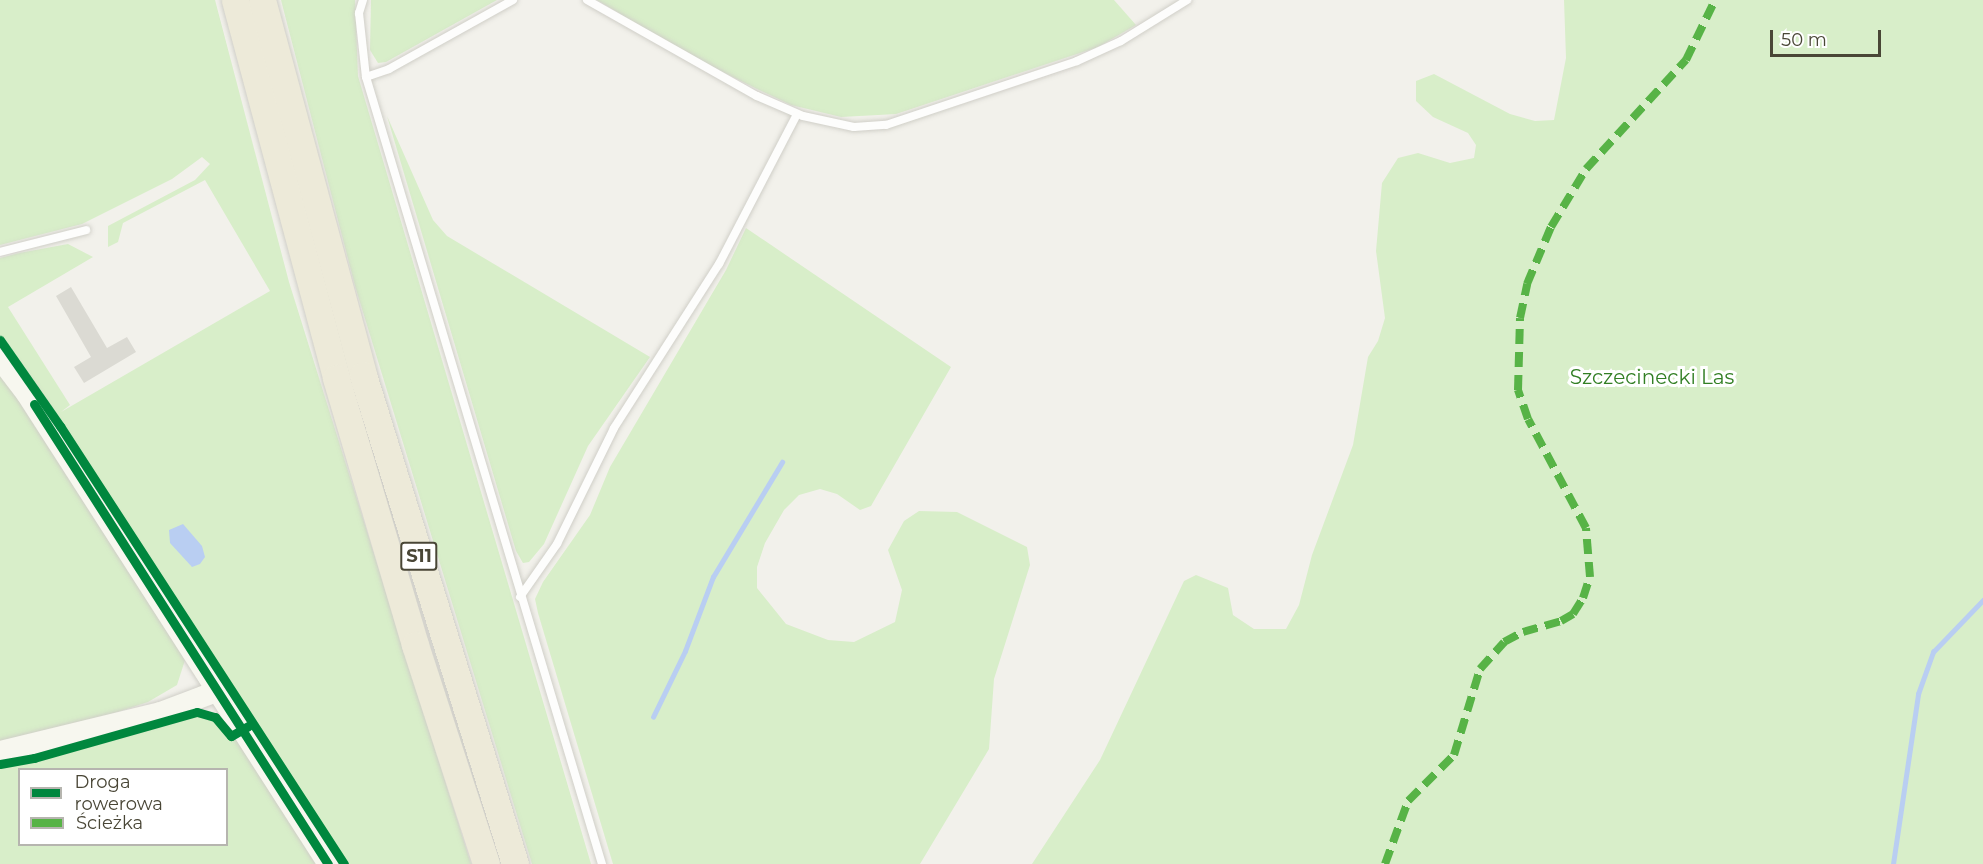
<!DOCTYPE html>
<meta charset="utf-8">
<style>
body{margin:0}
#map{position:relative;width:1983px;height:864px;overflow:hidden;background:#f2f1eb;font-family:Montserrat,sans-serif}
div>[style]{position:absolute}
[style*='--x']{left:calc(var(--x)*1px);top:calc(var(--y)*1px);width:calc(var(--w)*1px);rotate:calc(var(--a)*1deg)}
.green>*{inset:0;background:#d8eec9}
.water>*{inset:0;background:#b9cef2}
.stream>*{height:4.5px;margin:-2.25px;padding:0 2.25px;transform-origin:2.25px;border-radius:2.25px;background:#b9cef2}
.building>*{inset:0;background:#dbdad3}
.roads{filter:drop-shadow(0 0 2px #d0cfc8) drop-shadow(0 0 2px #d0cfc8)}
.lane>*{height:8px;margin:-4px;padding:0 4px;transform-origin:4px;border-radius:4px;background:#fdfdfc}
.secondary>*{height:21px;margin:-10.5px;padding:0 10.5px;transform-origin:10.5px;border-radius:10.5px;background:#f7f7ef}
.highway>*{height:27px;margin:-13.5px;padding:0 13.5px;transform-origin:13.5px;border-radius:13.5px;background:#edead9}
.quiet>*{height:8px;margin-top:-4px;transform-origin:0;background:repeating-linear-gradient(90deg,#57b346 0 15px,transparent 0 23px)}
.cycleway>*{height:9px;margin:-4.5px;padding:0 4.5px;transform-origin:4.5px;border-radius:4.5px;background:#00873e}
span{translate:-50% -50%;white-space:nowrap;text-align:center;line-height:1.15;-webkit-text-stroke:6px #fff;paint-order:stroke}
.shield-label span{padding:2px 4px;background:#fff;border:2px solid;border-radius:4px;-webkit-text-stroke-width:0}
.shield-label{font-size:18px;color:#494636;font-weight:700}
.park-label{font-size:20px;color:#327f24}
.legend{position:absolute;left:18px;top:768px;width:210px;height:78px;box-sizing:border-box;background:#fff;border:2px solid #b6b5af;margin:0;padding:8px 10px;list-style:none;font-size:18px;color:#494636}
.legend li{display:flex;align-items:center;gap:12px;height:30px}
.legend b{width:30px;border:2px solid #b6b5af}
.scale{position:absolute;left:1770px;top:30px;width:111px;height:27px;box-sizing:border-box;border:3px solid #494636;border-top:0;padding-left:8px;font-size:18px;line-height:21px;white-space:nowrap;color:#494636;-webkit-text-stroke:4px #fff;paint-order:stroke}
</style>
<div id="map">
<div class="green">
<i style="clip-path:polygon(0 0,215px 0,289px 282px,471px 864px,346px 864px,53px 417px,0 346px,0 258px,19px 253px,68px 244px,93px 257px,8px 307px,70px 405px,61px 412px,270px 291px,205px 180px,123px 223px,118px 242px,108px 247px,108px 226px,195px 180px,210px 164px,202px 157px,172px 179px,82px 224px,0 245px)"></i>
<i style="clip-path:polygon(281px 0,355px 0,358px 76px,591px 864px,532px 864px,355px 286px)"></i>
<i style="clip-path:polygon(371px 0,497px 0,386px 62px,378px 63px,370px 50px)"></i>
<i style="clip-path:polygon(597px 0,1114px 0,1136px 25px,1098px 47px,896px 114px,841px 117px,791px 105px,757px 89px,687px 54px)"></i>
<i style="clip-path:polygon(1564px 0,1983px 0,1983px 864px,1032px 864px,1100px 760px,1184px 581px,1196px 575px,1228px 588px,1233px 615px,1254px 629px,1286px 629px,1299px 605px,1312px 555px,1353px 445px,1368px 357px,1378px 341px,1385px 318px,1376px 251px,1382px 183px,1398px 158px,1418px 153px,1450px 163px,1474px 158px,1476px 145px,1468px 133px,1433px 117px,1416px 101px,1416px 81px,1434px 74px,1510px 114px,1535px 121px,1554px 120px,1566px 58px)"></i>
<i style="clip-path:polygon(387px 116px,433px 220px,447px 236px,650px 357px,588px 446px,544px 544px,529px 562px,523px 563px,516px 551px)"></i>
<i style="clip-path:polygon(746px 228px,951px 367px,871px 506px,860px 510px,837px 494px,820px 489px,799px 495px,784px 510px,765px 543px,757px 567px,757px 588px,786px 624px,828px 640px,854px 642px,895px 622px,902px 590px,888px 550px,904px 521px,919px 511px,957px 512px,1027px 547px,1030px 565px,994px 679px,989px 749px,920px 864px,613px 864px,538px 613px,535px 599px,543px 582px,590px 515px,610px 467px,726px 270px)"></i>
<i style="clip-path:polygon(0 372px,185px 660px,177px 685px,148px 702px,81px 724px,0 742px)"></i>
<i style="clip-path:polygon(evenodd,188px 711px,223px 719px,317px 864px,0 864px,0 761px,87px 742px,188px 711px,20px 770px,226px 770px,226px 844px,20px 844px,20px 770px)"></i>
</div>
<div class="water">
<i style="clip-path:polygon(183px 524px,202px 546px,205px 557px,200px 564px,192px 567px,170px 543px,169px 530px)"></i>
</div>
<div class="stream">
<i style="--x:653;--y:717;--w:73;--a:-64.1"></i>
<i style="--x:685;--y:651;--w:79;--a:-69.3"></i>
<i style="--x:713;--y:577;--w:134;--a:-59"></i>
<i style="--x:1893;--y:864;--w:172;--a:-81.6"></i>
<i style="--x:1918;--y:694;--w:45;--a:-70.3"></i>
<i style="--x:1933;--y:652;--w:72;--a:-46.1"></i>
</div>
<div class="building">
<i style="clip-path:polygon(71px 287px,107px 348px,127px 337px,136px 352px,84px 383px,74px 367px,91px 357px,56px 296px)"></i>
</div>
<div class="roads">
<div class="lane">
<i style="--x:363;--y:0;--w:14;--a:107"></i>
<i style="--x:359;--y:13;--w:64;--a:83.8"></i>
<i style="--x:366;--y:77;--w:822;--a:73.31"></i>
<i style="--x:587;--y:0;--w:195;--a:29.5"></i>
<i style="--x:757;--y:96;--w:50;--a:23.5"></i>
<i style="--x:803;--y:116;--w:52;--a:12.2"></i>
<i style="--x:854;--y:127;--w:32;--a:-4"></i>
<i style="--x:886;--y:125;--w:201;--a:-18.5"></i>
<i style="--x:1077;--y:61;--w:48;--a:-24.4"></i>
<i style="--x:1121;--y:41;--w:78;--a:-31.8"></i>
<i style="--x:366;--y:77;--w:24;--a:-19"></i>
<i style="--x:389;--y:69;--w:142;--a:-29.1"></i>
<i style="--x:0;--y:252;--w:89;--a:-14.3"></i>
<i style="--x:520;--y:597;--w:65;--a:-55.1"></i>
<i style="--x:557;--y:544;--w:129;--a:-63.8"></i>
<i style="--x:614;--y:428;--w:195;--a:-57.4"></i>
<i style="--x:719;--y:264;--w:169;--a:-62.5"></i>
</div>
<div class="secondary">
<i style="--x:0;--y:359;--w:43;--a:52.6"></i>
<i style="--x:26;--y:393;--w:560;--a:57.33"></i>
<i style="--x:0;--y:751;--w:165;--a:-13.7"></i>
<i style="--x:160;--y:712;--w:60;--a:-20.6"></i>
</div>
<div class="highway">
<i style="--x:235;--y:0;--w:391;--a:75"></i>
<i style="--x:336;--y:378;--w:278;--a:73.5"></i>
<i style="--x:415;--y:645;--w:230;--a:72"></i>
<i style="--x:262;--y:0;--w:388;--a:74.9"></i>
<i style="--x:363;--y:375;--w:512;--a:72.73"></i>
</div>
</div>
<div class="quiet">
<i style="--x:1385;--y:864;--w:67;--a:-69.9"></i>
<i style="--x:1408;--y:801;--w:65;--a:-45"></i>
<i style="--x:1454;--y:755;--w:90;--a:-73.2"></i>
<i style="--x:1480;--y:669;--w:36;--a:-48"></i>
<i style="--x:1504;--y:642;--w:21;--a:-28"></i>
<i style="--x:1523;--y:632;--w:40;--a:-16"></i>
<i style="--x:1561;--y:621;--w:14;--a:-30"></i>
<i style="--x:1573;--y:614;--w:19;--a:-58"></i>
<i style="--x:1583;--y:598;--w:22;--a:-72"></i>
<i style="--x:1590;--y:577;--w:49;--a:-94.7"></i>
<i style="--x:1586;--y:528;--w:123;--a:-118"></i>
<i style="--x:1528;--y:419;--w:31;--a:-109"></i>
<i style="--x:1518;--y:390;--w:72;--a:-88.4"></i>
<i style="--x:1520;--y:318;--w:35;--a:-78"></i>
<i style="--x:1527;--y:284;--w:62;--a:-67.2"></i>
<i style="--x:1551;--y:227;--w:68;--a:-58.9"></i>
<i style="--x:1586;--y:169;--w:148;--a:-47.5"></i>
<i style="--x:1686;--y:60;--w:67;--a:-64.2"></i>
</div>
<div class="cycleway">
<i style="--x:0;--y:340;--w:105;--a:55.1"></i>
<i style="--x:60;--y:426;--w:522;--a:57.04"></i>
<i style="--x:34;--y:404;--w:546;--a:57.42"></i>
<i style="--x:0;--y:764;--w:35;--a:-10"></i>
<i style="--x:34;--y:758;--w:169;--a:-15.8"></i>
<i style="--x:197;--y:712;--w:19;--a:16"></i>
<i style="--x:215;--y:717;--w:25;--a:50"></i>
<i style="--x:231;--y:736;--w:20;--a:-30"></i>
</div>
<div class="shield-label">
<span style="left:419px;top:556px">S11</span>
</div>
<div class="park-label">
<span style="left:1652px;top:377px">Szczecinecki Las</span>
</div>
<ul class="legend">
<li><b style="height:8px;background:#00873e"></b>Droga rowerowa</li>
<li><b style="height:8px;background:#57b346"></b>Ścieżka</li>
</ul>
<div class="scale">50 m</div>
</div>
